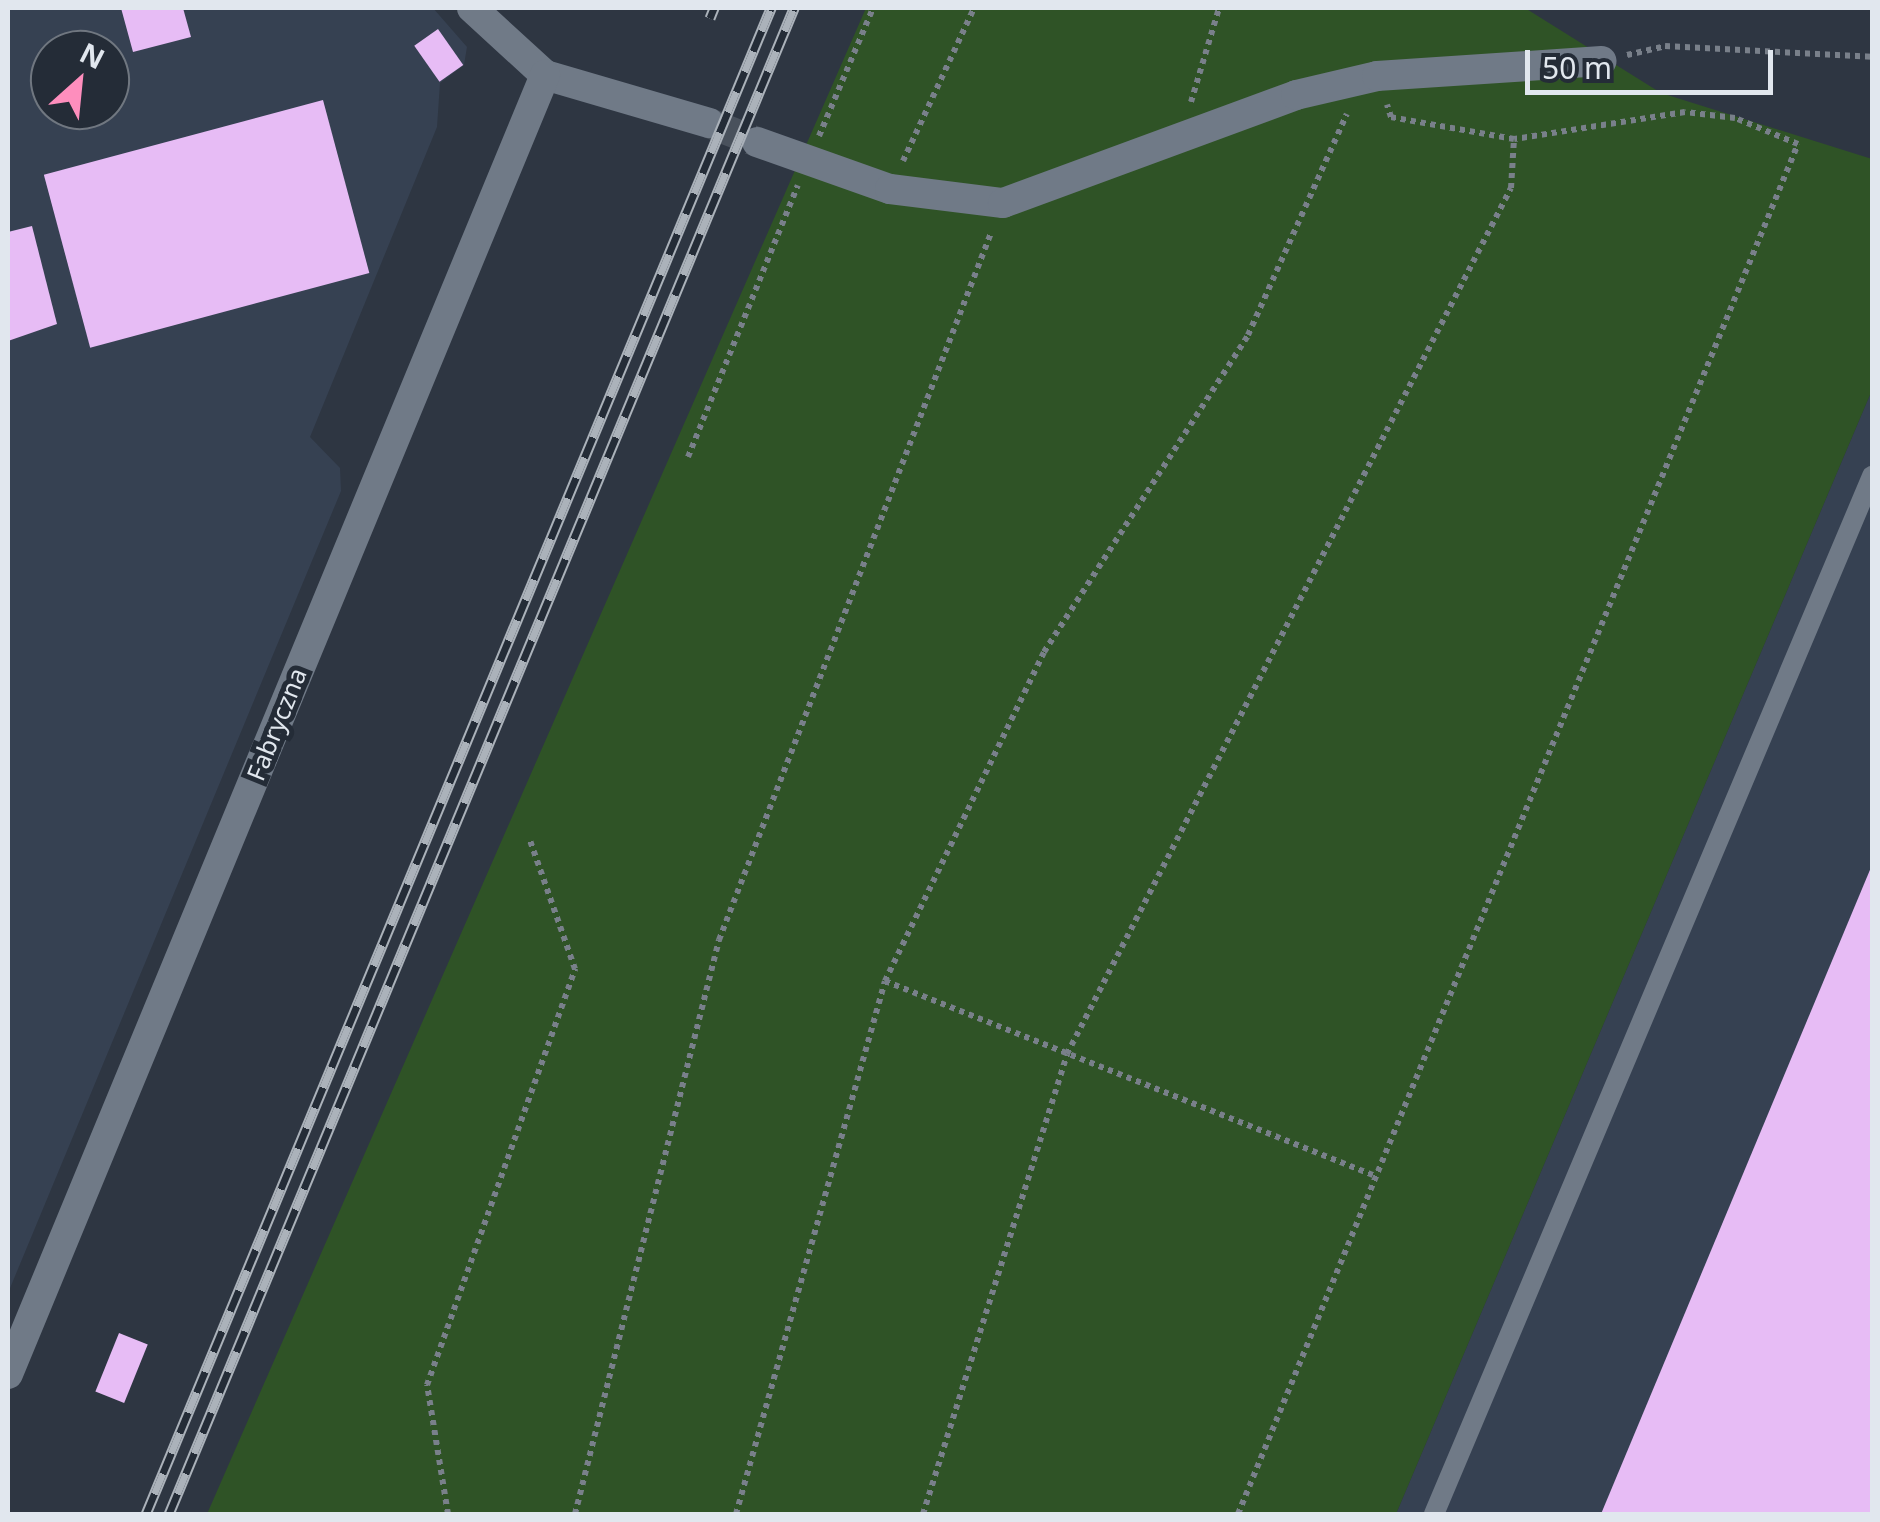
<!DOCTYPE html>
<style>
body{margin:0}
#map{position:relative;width:1880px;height:1522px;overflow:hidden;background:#2e3642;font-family:"Noto Sans",sans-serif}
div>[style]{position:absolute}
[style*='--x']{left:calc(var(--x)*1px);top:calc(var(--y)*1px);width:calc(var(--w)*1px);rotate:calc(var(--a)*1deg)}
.built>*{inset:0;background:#364152}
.green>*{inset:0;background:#2f5326}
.building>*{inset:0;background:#e7bcf5;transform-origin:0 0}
.street-tunnel>*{height:30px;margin-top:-15px;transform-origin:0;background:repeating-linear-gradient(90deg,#49515c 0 30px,transparent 0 45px)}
.path>*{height:6px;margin-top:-3px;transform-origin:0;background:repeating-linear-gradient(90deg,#79808a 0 5px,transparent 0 10px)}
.lane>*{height:20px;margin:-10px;padding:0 10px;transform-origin:10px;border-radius:10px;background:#707a87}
.street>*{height:30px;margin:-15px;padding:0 15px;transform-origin:15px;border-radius:15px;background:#707a87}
.rail>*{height:11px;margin-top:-5.5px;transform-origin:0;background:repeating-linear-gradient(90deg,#242c37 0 22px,#abb2ba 0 44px);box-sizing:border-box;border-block:2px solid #abb2ba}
span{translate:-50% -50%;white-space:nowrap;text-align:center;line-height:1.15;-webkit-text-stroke:10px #242c37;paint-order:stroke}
.street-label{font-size:25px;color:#e1e7ee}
.frame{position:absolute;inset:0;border:10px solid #e1e7ee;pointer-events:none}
.north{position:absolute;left:30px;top:30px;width:100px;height:100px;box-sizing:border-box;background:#242c37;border:2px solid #707780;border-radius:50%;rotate:27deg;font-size:28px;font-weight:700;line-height:40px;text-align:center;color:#e1e7ee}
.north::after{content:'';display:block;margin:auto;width:35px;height:45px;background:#fe8ebd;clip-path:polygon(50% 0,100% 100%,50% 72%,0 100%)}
.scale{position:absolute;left:1525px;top:50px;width:248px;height:45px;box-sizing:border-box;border:5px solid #e1e7ee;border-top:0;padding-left:12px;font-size:30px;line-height:35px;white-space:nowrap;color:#e1e7ee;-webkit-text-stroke:8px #242c37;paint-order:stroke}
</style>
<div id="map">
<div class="built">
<i style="clip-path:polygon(evenodd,8px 8px,433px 8px,467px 47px,464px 65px,440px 83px,437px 127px,310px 437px,340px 468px,341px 491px,8px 1293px,8px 8px,50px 50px,110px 50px,110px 110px,50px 110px,50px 50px)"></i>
<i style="clip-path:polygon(1872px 390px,1872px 1514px,1396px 1514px)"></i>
</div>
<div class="green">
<i style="clip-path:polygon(866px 8px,1525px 8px,1661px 93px,1872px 159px,1872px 390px,1396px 1514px,207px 1514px)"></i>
</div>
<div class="building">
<i style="clip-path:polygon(121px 8px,183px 8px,191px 37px,133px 52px)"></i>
<i style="left:438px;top:29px;width:44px;height:29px;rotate:55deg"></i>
<i style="left:323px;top:100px;width:179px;height:289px;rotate:75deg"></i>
<i style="clip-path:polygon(32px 226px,57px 324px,8px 341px,8px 232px)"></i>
<i style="clip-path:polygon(1872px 865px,1872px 1514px,1601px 1514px)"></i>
<i style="left:119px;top:1333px;width:31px;height:63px;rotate:22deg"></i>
</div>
<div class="street-tunnel">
<i style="--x:709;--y:123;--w:52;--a:21.6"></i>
</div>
<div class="path">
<i style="--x:1627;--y:55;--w:39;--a:-13"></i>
<i style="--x:1665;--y:46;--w:207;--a:3"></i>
<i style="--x:1191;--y:102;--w:98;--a:-73.4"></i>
<i style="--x:819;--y:136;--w:139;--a:-67.1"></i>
<i style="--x:903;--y:161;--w:169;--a:-65.1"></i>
<i style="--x:688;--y:457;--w:293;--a:-68"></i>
<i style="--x:885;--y:981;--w:525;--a:21.68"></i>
<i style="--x:448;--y:1514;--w:131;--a:-99.2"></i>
<i style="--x:427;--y:1385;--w:442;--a:-70.4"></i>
<i style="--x:575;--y:969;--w:139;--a:-109.3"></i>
<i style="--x:575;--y:1514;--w:592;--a:-75.92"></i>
<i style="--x:719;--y:940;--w:758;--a:-68.96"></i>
<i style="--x:736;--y:1514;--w:553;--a:-74.38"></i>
<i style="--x:885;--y:981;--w:365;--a:-64.2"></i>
<i style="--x:1044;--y:652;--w:377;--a:-57.2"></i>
<i style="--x:1248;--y:335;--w:242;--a:-65.9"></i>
<i style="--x:923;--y:1514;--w:482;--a:-72.6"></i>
<i style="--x:1067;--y:1054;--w:973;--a:-62.86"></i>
<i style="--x:1511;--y:188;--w:49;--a:-86.5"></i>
<i style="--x:1238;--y:1514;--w:1480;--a:-67.77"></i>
<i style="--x:1798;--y:144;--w:68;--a:-157.6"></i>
<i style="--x:1735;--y:118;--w:50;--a:-173.2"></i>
<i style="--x:1685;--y:112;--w:173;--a:171"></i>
<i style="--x:1514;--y:139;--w:125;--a:-169.9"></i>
<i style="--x:1391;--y:117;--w:13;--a:-108"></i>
</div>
<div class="lane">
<i style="--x:1434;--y:1514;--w:1127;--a:-67.12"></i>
</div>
<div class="street">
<i style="--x:472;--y:8;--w:99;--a:42.5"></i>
<i style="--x:545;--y:75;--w:171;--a:16.3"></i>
<i style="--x:757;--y:142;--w:141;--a:19.5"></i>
<i style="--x:890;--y:189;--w:114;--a:7.1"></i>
<i style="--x:1003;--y:203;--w:312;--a:-20.2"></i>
<i style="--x:1296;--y:95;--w:83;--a:-13.2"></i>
<i style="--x:1377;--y:76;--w:225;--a:-3.8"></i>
<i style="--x:8;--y:1374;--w:1406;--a:-67.54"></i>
</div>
<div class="rail">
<i style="--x:710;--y:18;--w:11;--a:-68"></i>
<i style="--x:146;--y:1514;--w:1631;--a:-67.46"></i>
<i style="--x:169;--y:1514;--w:1631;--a:-67.46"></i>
</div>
<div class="street-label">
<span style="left:276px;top:724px;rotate:-68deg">Fabryczna</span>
</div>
<div class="frame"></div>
<div class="north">N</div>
<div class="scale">50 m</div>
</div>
